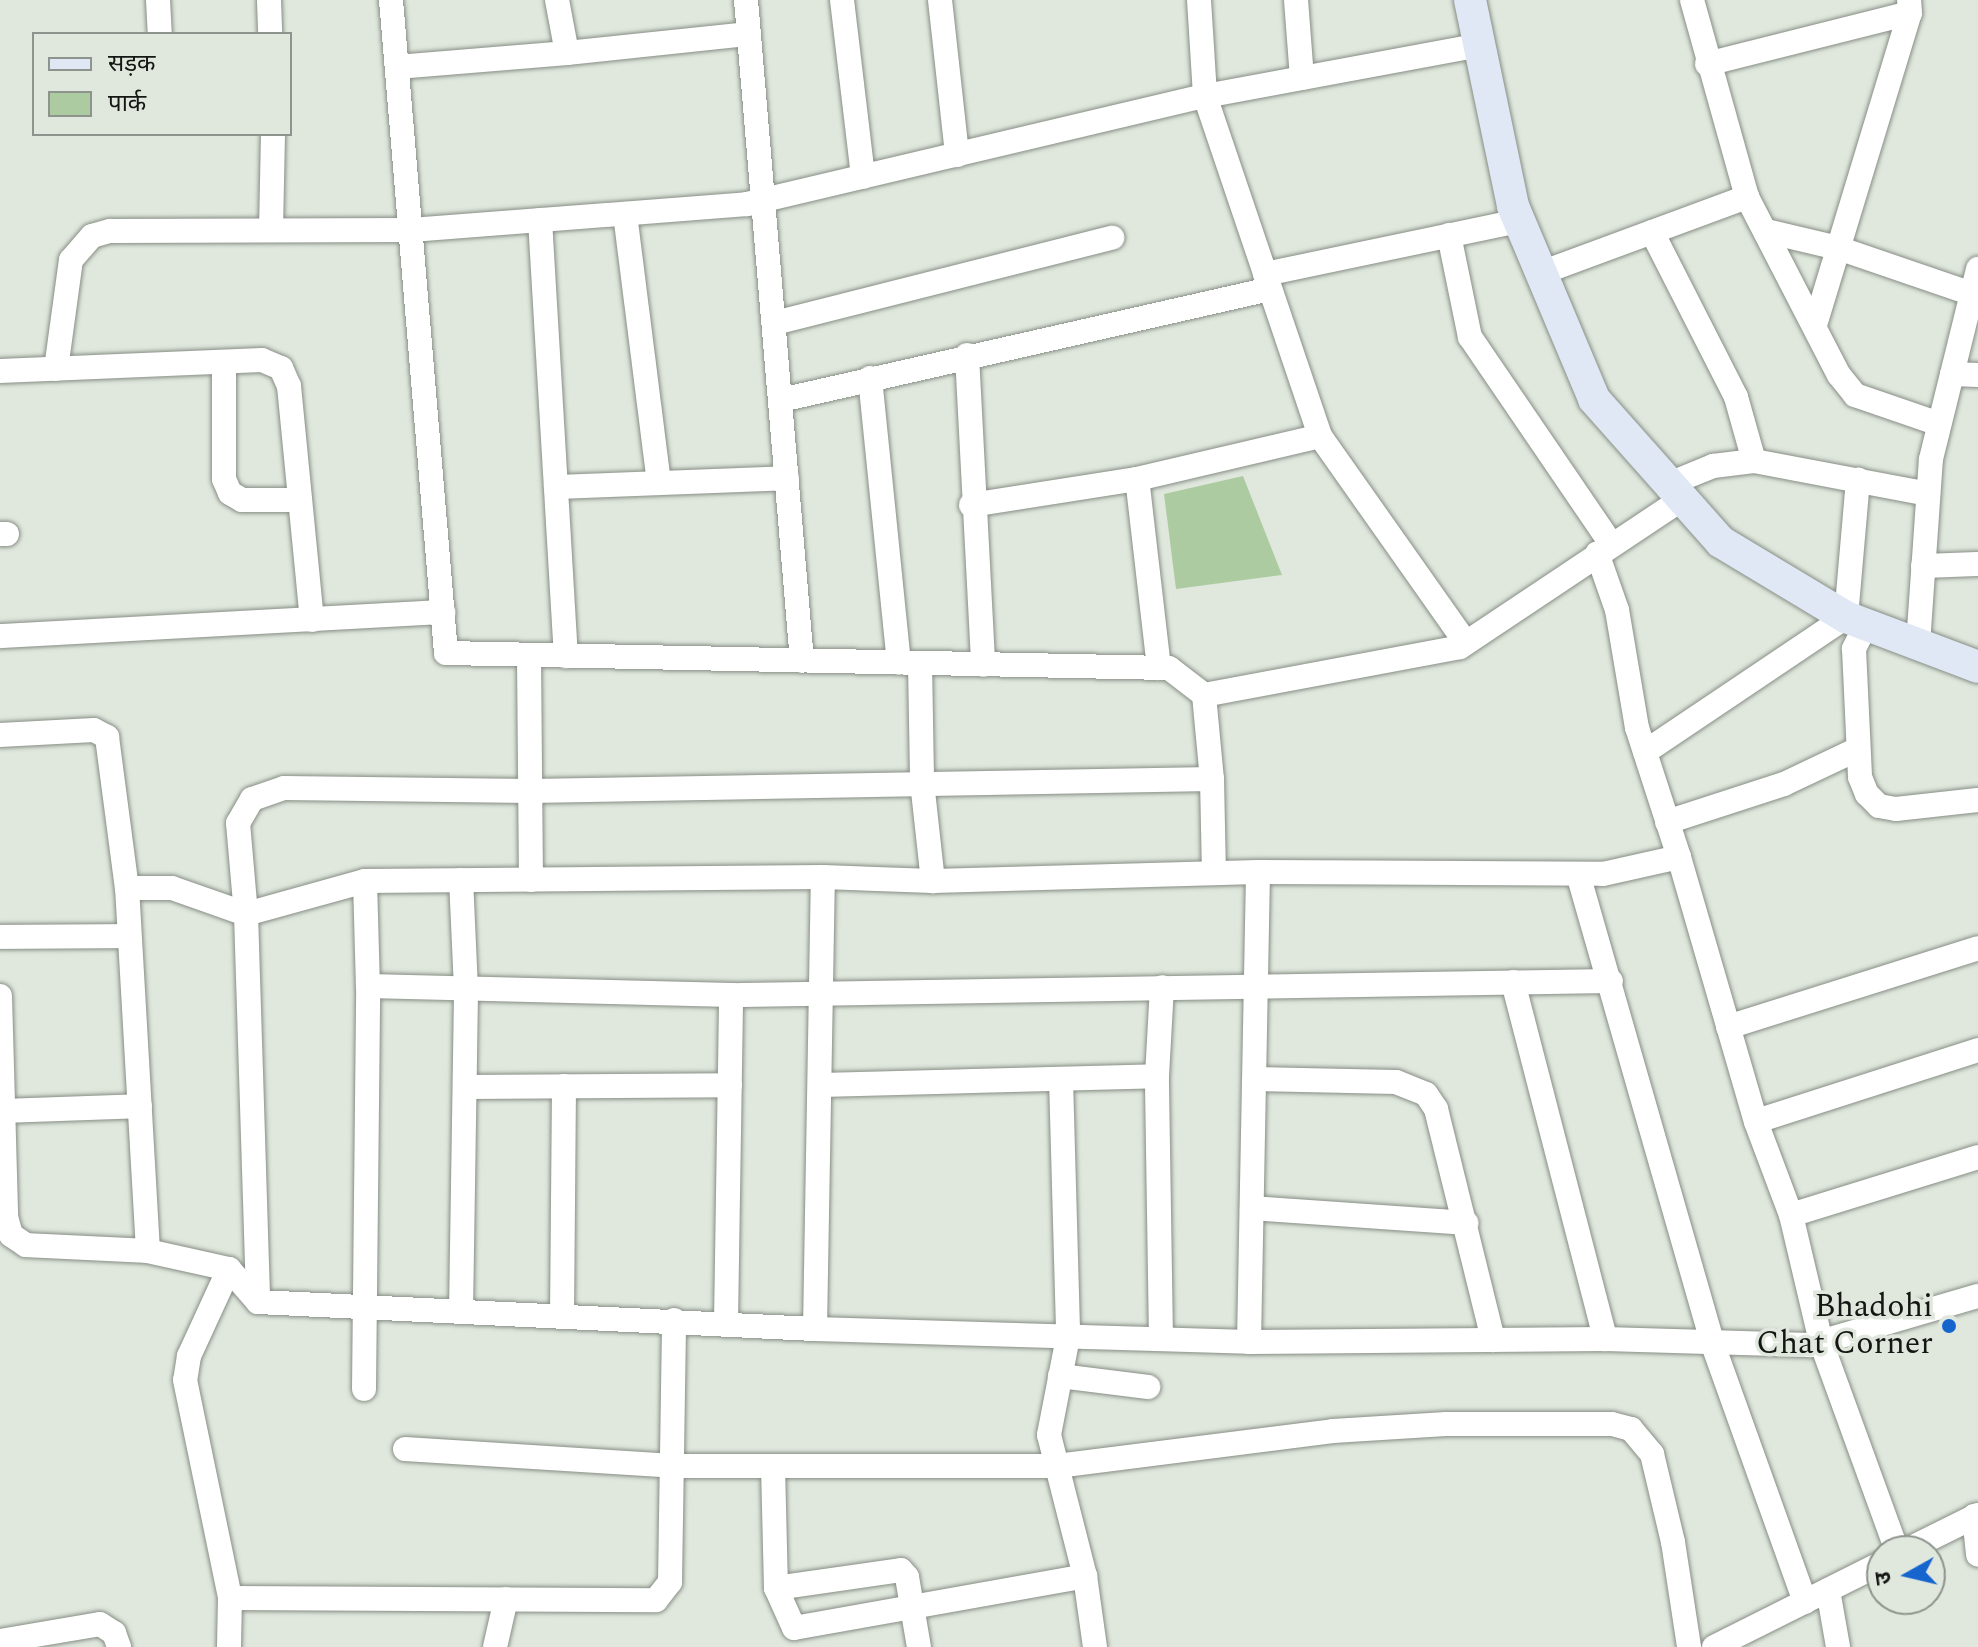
<!DOCTYPE html>
<meta charset="utf-8">
<style>
body{margin:0}
#map{position:relative;width:1978px;height:1647px;overflow:hidden;background:#e0e8de;font-family:Spectral,"Noto Sans Devanagari",serif}
div>[style]{position:absolute}
[style*='--x']{left:calc(var(--x)*1px);top:calc(var(--y)*1px);width:calc(var(--w)*1px);rotate:calc(var(--a)*1deg)}
.green>*{inset:0;background:#adcba1}
.roads{filter:drop-shadow(0 0 2px #878e85) drop-shadow(0 0 2px #878e85)}
.minor>*{height:24px;margin:-12px;padding:0 12px;transform-origin:12px;border-radius:12px;background:#fff}
.major>*{height:32px;margin:-16px;padding:0 16px;transform-origin:16px;border-radius:16px;background:#dfe8f4}
.dots>*{width:22px;height:22px;translate:-50% -50%;box-sizing:border-box;border:4px solid #e0e8de;border-radius:50%}
span{translate:-50% -50%;white-space:nowrap;text-align:center;line-height:1.15;-webkit-text-stroke:7px #e0e8de;paint-order:stroke}
.poi-label{font-size:32px;color:#141613}
.right{translate:-100% -50%;text-align:right}
.legend{position:absolute;left:32px;top:32px;width:260px;height:104px;box-sizing:border-box;background:#e0e8de;border:2px solid #8e948d;margin:0;padding:10px 14px;list-style:none;font-size:24px;color:#141613}
.legend li{display:flex;align-items:center;gap:16px;height:40px}
.legend b{width:40px;border:2px solid #8e948d}
.north{position:absolute;left:1866px;top:1535px;width:80px;height:80px;box-sizing:border-box;background:#e0e8de;border:2px solid #8e948d;border-radius:50%;rotate:262deg;font-size:22px;font-weight:700;line-height:32px;text-align:center;color:#141613}
.north::after{content:'';display:block;margin:auto;width:28px;height:36px;background:#1665cf;clip-path:polygon(50% 0,100% 100%,50% 72%,0 100%)}
</style>
<div id="map">
<div class="green">
<i style="clip-path:polygon(1243px 476px,1282px 575px,1176px 589px,1164px 494px)"></i>
</div>
<div class="roads">
<div class="minor">
<i style="--x:158;--y:0;--w:34;--a:87"></i>
<i style="--x:269;--y:0;--w:34;--a:88"></i>
<i style="--x:391;--y:0;--w:655;--a:85.19"></i>
<i style="--x:446;--y:653;--w:723;--a:1.19"></i>
<i style="--x:1169;--y:668;--w:44;--a:37.6"></i>
<i style="--x:1204;--y:695;--w:260;--a:-10.6"></i>
<i style="--x:1460;--y:647;--w:267;--a:-33.7"></i>
<i style="--x:557;--y:0;--w:54;--a:79.3"></i>
<i style="--x:567;--y:53;--w:183;--a:-6"></i>
<i style="--x:746;--y:0;--w:663;--a:85.16"></i>
<i style="--x:842;--y:0;--w:178;--a:83.2"></i>
<i style="--x:940;--y:0;--w:156;--a:83.7"></i>
<i style="--x:1199;--y:0;--w:96;--a:86.4"></i>
<i style="--x:1205;--y:96;--w:359;--a:71.3"></i>
<i style="--x:1320;--y:436;--w:253;--a:54.8"></i>
<i style="--x:1296;--y:0;--w:78;--a:85.6"></i>
<i style="--x:1692;--y:0;--w:205;--a:74.4"></i>
<i style="--x:1747;--y:197;--w:200;--a:62.7"></i>
<i style="--x:1839;--y:375;--w:26;--a:51"></i>
<i style="--x:1855;--y:395;--w:89;--a:19"></i>
<i style="--x:1707;--y:64;--w:209;--a:-14.1"></i>
<i style="--x:397;--y:67;--w:171;--a:-4.7"></i>
<i style="--x:625;--y:214;--w:271;--a:82.8"></i>
<i style="--x:540;--y:220;--w:437;--a:86.6"></i>
<i style="--x:271;--y:230;--w:96;--a:-88.8"></i>
<i style="--x:1766;--y:231;--w:74;--a:13.3"></i>
<i style="--x:1838;--y:248;--w:142;--a:18.9"></i>
<i style="--x:1652;--y:232;--w:185;--a:63"></i>
<i style="--x:1736;--y:397;--w:66;--a:74.3"></i>
<i style="--x:1449;--y:235;--w:104;--a:78.4"></i>
<i style="--x:1470;--y:337;--w:250;--a:55.7"></i>
<i style="--x:1541;--y:273;--w:220;--a:-20.3"></i>
<i style="--x:1265;--y:274;--w:259;--a:-11.8"></i>
<i style="--x:775;--y:323;--w:348;--a:-14.2"></i>
<i style="--x:1815;--y:325;--w:326;--a:-73.1"></i>
<i style="--x:1910;--y:13;--w:13;--a:-94"></i>
<i style="--x:967;--y:355;--w:310;--a:87"></i>
<i style="--x:224;--y:363;--w:116;--a:90"></i>
<i style="--x:224;--y:479;--w:15;--a:67"></i>
<i style="--x:230;--y:493;--w:14;--a:30"></i>
<i style="--x:242;--y:500;--w:58;--a:0"></i>
<i style="--x:56;--y:369;--w:110;--a:-82.2"></i>
<i style="--x:71;--y:260;--w:32;--a:-49"></i>
<i style="--x:92;--y:236;--w:19;--a:-16"></i>
<i style="--x:110;--y:231;--w:301;--a:-0.2"></i>
<i style="--x:411;--y:230;--w:337;--a:-4.4"></i>
<i style="--x:747;--y:204;--w:471;--a:-13.3"></i>
<i style="--x:1205;--y:96;--w:279;--a:-10.5"></i>
<i style="--x:0;--y:371;--w:262;--a:-2.4"></i>
<i style="--x:262;--y:360;--w:21;--a:23"></i>
<i style="--x:281;--y:368;--w:20;--a:66"></i>
<i style="--x:289;--y:386;--w:235;--a:84.4"></i>
<i style="--x:1952;--y:374;--w:26;--a:2"></i>
<i style="--x:870;--y:378;--w:286;--a:84.2"></i>
<i style="--x:781;--y:400;--w:501;--a:-12.79"></i>
<i style="--x:1669;--y:484;--w:48;--a:-22.2"></i>
<i style="--x:1713;--y:466;--w:41;--a:-7"></i>
<i style="--x:1754;--y:461;--w:177;--a:10.7"></i>
<i style="--x:556;--y:487;--w:231;--a:-2.2"></i>
<i style="--x:971;--y:505;--w:168;--a:-8.9"></i>
<i style="--x:0;--y:534;--w:7;--a:0"></i>
<i style="--x:1923;--y:566;--w:55;--a:-2.1"></i>
<i style="--x:1866;--y:625;--w:27;--a:117"></i>
<i style="--x:1854;--y:649;--w:128;--a:87.3"></i>
<i style="--x:1860;--y:777;--w:18;--a:68"></i>
<i style="--x:1867;--y:794;--w:17;--a:45"></i>
<i style="--x:1879;--y:806;--w:17;--a:10"></i>
<i style="--x:1896;--y:809;--w:82;--a:-6.3"></i>
<i style="--x:0;--y:636;--w:444;--a:-3.1"></i>
<i style="--x:1918;--y:644;--w:185;--a:-86"></i>
<i style="--x:1931;--y:459;--w:196;--a:-76.1"></i>
<i style="--x:529;--y:655;--w:225;--a:89.5"></i>
<i style="--x:920;--y:663;--w:119;--a:89"></i>
<i style="--x:922;--y:782;--w:100;--a:83.7"></i>
<i style="--x:1159;--y:668;--w:190;--a:-96.6"></i>
<i style="--x:1137;--y:479;--w:188;--a:-13.2"></i>
<i style="--x:1204;--y:695;--w:84;--a:84.6"></i>
<i style="--x:1212;--y:779;--w:682;--a:178.99"></i>
<i style="--x:530;--y:791;--w:246;--a:-179.3"></i>
<i style="--x:284;--y:788;--w:34;--a:161"></i>
<i style="--x:252;--y:799;--w:28;--a:120"></i>
<i style="--x:238;--y:823;--w:91;--a:85"></i>
<i style="--x:246;--y:914;--w:388;--a:88.2"></i>
<i style="--x:258;--y:1302;--w:558;--a:2.78"></i>
<i style="--x:815;--y:1329;--w:434;--a:1.7"></i>
<i style="--x:1249;--y:1342;--w:356;--a:-0.5"></i>
<i style="--x:1605;--y:1339;--w:205;--a:1.7"></i>
<i style="--x:1810;--y:1345;--w:175;--a:-16.3"></i>
<i style="--x:0;--y:735;--w:94;--a:-3"></i>
<i style="--x:94;--y:730;--w:15;--a:28"></i>
<i style="--x:107;--y:737;--w:152;--a:82.5"></i>
<i style="--x:1645;--y:752;--w:242;--a:-33.9"></i>
<i style="--x:1846;--y:617;--w:138;--a:-85"></i>
<i style="--x:1212;--y:779;--w:94;--a:88.8"></i>
<i style="--x:1667;--y:822;--w:123;--a:-18"></i>
<i style="--x:1784;--y:784;--w:82;--a:-25.3"></i>
<i style="--x:1679;--y:857;--w:276;--a:73.8"></i>
<i style="--x:1756;--y:1122;--w:99;--a:69.4"></i>
<i style="--x:1791;--y:1215;--w:130;--a:76.7"></i>
<i style="--x:1821;--y:1342;--w:222;--a:70"></i>
<i style="--x:1578;--y:874;--w:487;--a:74"></i>
<i style="--x:1712;--y:1342;--w:276;--a:70.3"></i>
<i style="--x:365;--y:881;--w:105;--a:88.4"></i>
<i style="--x:368;--y:986;--w:374;--a:1.4"></i>
<i style="--x:742;--y:995;--w:869;--a:-0.92"></i>
<i style="--x:0;--y:937;--w:129;--a:-0.4"></i>
<i style="--x:1513;--y:982;--w:369;--a:75.5"></i>
<i style="--x:0;--y:996;--w:221;--a:88.4"></i>
<i style="--x:6;--y:1217;--w:19;--a:74"></i>
<i style="--x:11;--y:1235;--w:18;--a:34"></i>
<i style="--x:26;--y:1245;--w:122;--a:2.8"></i>
<i style="--x:1728;--y:1027;--w:262;--a:-17.5"></i>
<i style="--x:1061;--y:1079;--w:258;--a:88.4"></i>
<i style="--x:1068;--y:1337;--w:100;--a:101"></i>
<i style="--x:1049;--y:1435;--w:146;--a:75.7"></i>
<i style="--x:1085;--y:1576;--w:72;--a:82"></i>
<i style="--x:1255;--y:1079;--w:141;--a:1.2"></i>
<i style="--x:1396;--y:1082;--w:32;--a:22"></i>
<i style="--x:1426;--y:1094;--w:18;--a:56"></i>
<i style="--x:1436;--y:1109;--w:238;--a:76.1"></i>
<i style="--x:821;--y:1085;--w:336;--a:-1.5"></i>
<i style="--x:466;--y:1087;--w:264;--a:-0.4"></i>
<i style="--x:0;--y:1111;--w:140;--a:-2"></i>
<i style="--x:1757;--y:1121;--w:232;--a:-17.8"></i>
<i style="--x:1252;--y:1208;--w:215;--a:4"></i>
<i style="--x:1791;--y:1215;--w:196;--a:-17.2"></i>
<i style="--x:229;--y:1269;--w:96;--a:114.7"></i>
<i style="--x:189;--y:1356;--w:24;--a:99"></i>
<i style="--x:185;--y:1380;--w:223;--a:78.3"></i>
<i style="--x:230;--y:1598;--w:49;--a:91.2"></i>
<i style="--x:258;--y:1302;--w:44;--a:-131.3"></i>
<i style="--x:229;--y:1269;--w:83;--a:-167.5"></i>
<i style="--x:148;--y:1251;--w:364;--a:-93.3"></i>
<i style="--x:127;--y:888;--w:45;--a:0"></i>
<i style="--x:172;--y:888;--w:78;--a:19.4"></i>
<i style="--x:246;--y:914;--w:123;--a:-15.5"></i>
<i style="--x:365;--y:881;--w:458;--a:-0.5"></i>
<i style="--x:823;--y:877;--w:110;--a:2.1"></i>
<i style="--x:933;--y:881;--w:325;--a:-1.6"></i>
<i style="--x:1258;--y:872;--w:345;--a:0.3"></i>
<i style="--x:1603;--y:874;--w:78;--a:-12.6"></i>
<i style="--x:1679;--y:857;--w:136;--a:-108"></i>
<i style="--x:1637;--y:728;--w:120;--a:-99.6"></i>
<i style="--x:1617;--y:610;--w:60;--a:-109.3"></i>
<i style="--x:461;--y:1312;--w:323;--a:-89.1"></i>
<i style="--x:466;--y:989;--w:109;--a:-92.6"></i>
<i style="--x:562;--y:1316;--w:230;--a:-89.5"></i>
<i style="--x:726;--y:1322;--w:327;--a:-89.1"></i>
<i style="--x:815;--y:1329;--w:452;--a:-89"></i>
<i style="--x:1161;--y:1339;--w:263;--a:-90.9"></i>
<i style="--x:1157;--y:1076;--w:89;--a:-86.8"></i>
<i style="--x:1249;--y:1342;--w:470;--a:-88.9"></i>
<i style="--x:1060;--y:1376;--w:89;--a:7.1"></i>
<i style="--x:364;--y:1389;--w:403;--a:-89.4"></i>
<i style="--x:405;--y:1449;--w:269;--a:3.6"></i>
<i style="--x:673;--y:1466;--w:384;--a:0"></i>
<i style="--x:1057;--y:1466;--w:278;--a:-7.2"></i>
<i style="--x:1333;--y:1431;--w:113;--a:-3.5"></i>
<i style="--x:1446;--y:1424;--w:166;--a:0"></i>
<i style="--x:1612;--y:1424;--w:20;--a:15"></i>
<i style="--x:1631;--y:1429;--w:33;--a:50"></i>
<i style="--x:1652;--y:1454;--w:90;--a:76.6"></i>
<i style="--x:1673;--y:1542;--w:106;--a:81.3"></i>
<i style="--x:773;--y:1466;--w:122;--a:88.6"></i>
<i style="--x:776;--y:1588;--w:44;--a:65.8"></i>
<i style="--x:794;--y:1628;--w:296;--a:-10.1"></i>
<i style="--x:1974;--y:1516;--w:39;--a:84"></i>
<i style="--x:1905;--y:1551;--w:81;--a:-26.3"></i>
<i style="--x:776;--y:1588;--w:126;--a:-8.2"></i>
<i style="--x:901;--y:1570;--w:9;--a:49"></i>
<i style="--x:907;--y:1577;--w:71;--a:80.3"></i>
<i style="--x:1828;--y:1590;--w:58;--a:80"></i>
<i style="--x:230;--y:1598;--w:426;--a:0.3"></i>
<i style="--x:656;--y:1600;--w:23;--a:-52"></i>
<i style="--x:670;--y:1582;--w:262;--a:-89.1"></i>
<i style="--x:0;--y:1641;--w:101;--a:-9.6"></i>
<i style="--x:100;--y:1624;--w:17;--a:33"></i>
<i style="--x:114;--y:1633;--w:15;--a:70"></i>
<i style="--x:495;--y:1647;--w:49;--a:-77.1"></i>
<i style="--x:1714;--y:1647;--w:188;--a:-26.6"></i>
</div>
<div class="major">
<i style="--x:1470;--y:0;--w:210;--a:78.2"></i>
<i style="--x:1513;--y:206;--w:209;--a:67.2"></i>
<i style="--x:1594;--y:399;--w:191;--a:48.4"></i>
<i style="--x:1721;--y:542;--w:146;--a:31"></i>
<i style="--x:1846;--y:617;--w:141;--a:20.7"></i>
</div>
</div>
<div class="dots">
<i style="left:1949px;top:1326px;background:#1665cf"></i>
</div>
<div class="poi-label">
<span class="right" style="left:1933px;top:1326px">Bhadohi<br>Chat Corner</span>
</div>
<ul class="legend">
<li><b style="height:10px;background:#dfe8f4"></b>सड़क</li>
<li><b style="height:22px;background:#adcba1"></b>पार्क</li>
</ul>
<div class="north">उ</div>
</div>
